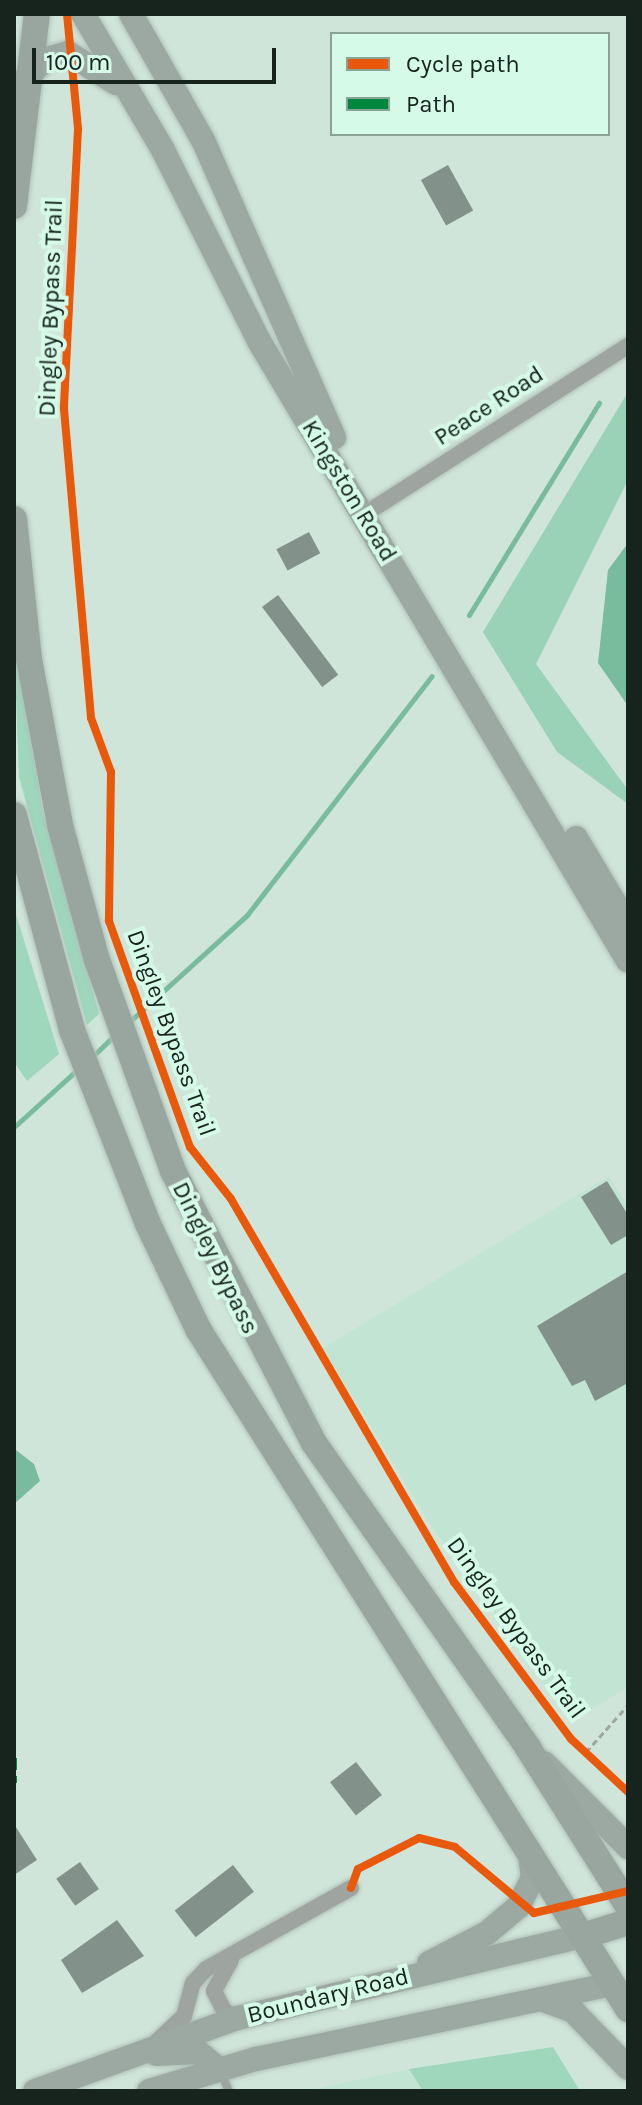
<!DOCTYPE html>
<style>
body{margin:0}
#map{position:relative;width:642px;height:2105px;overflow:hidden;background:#d0e5da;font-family:Karla,sans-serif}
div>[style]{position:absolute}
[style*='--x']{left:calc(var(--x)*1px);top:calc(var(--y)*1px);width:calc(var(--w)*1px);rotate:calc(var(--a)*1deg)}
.built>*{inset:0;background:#c2e4d2}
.green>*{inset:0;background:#9ed7bc}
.forest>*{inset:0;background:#9ad2b7}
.water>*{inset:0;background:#79bc9d}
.stream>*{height:5px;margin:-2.5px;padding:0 2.5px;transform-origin:2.5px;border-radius:2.5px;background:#79bc9d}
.building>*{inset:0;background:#82928a;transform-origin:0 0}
.path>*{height:3px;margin-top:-1.5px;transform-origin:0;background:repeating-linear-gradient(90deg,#9ca7a1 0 6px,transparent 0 10px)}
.roads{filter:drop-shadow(0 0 2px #b0c1b8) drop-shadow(0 0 2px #b0c1b8)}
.service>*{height:8px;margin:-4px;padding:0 4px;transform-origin:4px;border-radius:4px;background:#9ea5a1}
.minor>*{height:16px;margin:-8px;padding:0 8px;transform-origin:8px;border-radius:8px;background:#9ea5a1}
.primary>*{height:24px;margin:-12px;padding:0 12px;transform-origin:12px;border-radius:12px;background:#9ca9a2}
.trunk>*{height:26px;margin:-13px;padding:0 13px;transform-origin:13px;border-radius:13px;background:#98a69f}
.quiet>*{height:6px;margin-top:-3px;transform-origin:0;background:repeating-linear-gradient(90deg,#00873e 0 12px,transparent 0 18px)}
.cycleway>*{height:8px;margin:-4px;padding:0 4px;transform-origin:4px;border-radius:4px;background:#e8590c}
span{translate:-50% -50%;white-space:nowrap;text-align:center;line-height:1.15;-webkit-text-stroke:8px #d5fae7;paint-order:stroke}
.street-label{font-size:24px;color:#16241d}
.frame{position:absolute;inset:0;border:16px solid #16241d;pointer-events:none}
.legend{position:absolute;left:330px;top:32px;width:280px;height:104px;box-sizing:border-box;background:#d5fae7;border:2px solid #89a496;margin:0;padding:10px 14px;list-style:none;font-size:24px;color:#16241d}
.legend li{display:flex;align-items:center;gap:16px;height:40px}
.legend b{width:40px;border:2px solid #89a496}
.scale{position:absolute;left:32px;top:48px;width:244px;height:36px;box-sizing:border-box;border:4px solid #16241d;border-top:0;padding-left:10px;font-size:24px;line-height:28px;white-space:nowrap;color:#16241d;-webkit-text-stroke:6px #d5fae7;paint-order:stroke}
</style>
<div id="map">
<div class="built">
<i style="clip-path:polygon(609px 1176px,628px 1207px,628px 1687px,578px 1717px,558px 1701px,428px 1521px,323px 1348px)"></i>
<i style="clip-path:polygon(409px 2069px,423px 2091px,306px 2091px)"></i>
</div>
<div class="green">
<i style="clip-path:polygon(14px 645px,43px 812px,99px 1014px,87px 1025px,19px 777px)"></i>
<i style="clip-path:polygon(14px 908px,59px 1054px,27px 1081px,14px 1062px)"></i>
<i style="clip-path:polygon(553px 2047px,580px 2091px,423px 2091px,409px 2069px)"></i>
</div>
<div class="forest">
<i style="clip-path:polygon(628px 392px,628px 480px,536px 664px,628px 790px,628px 804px,557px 752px,483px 632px)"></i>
</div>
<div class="water">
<i style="clip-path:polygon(628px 543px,628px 706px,598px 663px,608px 570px)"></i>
<i style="clip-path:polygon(16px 1450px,34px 1464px,40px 1481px,14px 1504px)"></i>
</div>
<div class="stream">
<i style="--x:469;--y:615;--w:249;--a:-58.5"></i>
<i style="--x:128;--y:1023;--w:161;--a:-42.2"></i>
<i style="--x:247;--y:915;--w:302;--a:-52.3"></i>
<i style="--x:93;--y:1056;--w:30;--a:-44"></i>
<i style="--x:14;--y:1127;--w:88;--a:-42.2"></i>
</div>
<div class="building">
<i style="left:448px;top:165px;width:52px;height:31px;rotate:61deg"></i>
<i style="left:309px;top:532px;width:24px;height:37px;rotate:62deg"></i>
<i style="left:278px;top:595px;width:100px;height:20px;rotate:53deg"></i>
<i style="clip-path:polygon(607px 1181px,628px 1215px,628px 1235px,611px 1245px,581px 1197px)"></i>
<i style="clip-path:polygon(628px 1271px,628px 1383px,595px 1401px,585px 1380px,572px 1386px,537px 1326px)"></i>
<i style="left:356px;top:1762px;width:42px;height:33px;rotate:52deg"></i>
<i style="clip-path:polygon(14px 1824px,37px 1860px,14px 1875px)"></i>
<i style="left:80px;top:1862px;width:33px;height:29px;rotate:55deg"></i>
<i style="left:233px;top:1865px;width:34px;height:74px;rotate:52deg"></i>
<i style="clip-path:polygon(117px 1920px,144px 1956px,82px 1993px,61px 1960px)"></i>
</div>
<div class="path">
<i style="--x:586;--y:1752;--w:63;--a:-48.2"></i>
</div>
<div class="roads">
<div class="service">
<i style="--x:221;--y:2073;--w:20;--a:66"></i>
</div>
<div class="minor">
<i style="--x:376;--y:507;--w:299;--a:-32.6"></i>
<i style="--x:231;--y:1960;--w:35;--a:119"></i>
<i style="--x:214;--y:1991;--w:22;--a:63"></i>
<i style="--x:224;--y:2011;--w:16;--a:27"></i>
<i style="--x:155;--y:2043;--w:40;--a:-43"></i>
<i style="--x:184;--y:2016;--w:34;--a:-75"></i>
<i style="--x:193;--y:1983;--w:19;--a:-47"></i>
<i style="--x:206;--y:1969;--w:166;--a:-29.2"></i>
</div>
<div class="primary">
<i style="--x:83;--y:14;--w:158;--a:59.5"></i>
<i style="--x:163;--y:150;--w:214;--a:63.3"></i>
<i style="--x:259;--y:341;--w:721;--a:59.24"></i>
<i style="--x:131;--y:14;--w:145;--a:60.3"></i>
<i style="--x:203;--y:140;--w:325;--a:66.2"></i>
<i style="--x:26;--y:78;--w:28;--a:-44"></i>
<i style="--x:46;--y:59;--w:23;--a:-15"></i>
<i style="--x:68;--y:53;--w:57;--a:32"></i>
<i style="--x:576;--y:838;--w:101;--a:59.1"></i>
<i style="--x:544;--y:1763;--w:119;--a:45"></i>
<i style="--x:429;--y:1963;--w:65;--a:-27.3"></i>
<i style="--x:487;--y:1933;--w:40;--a:-40"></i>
<i style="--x:518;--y:1907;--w:33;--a:-63"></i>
<i style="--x:533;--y:1878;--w:28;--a:-98"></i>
<i style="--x:546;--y:2001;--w:29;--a:20"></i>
<i style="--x:573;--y:2011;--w:79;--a:46"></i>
<i style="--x:156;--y:2054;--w:42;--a:-2.7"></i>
<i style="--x:198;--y:2052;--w:27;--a:39"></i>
<i style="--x:35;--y:2091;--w:216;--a:-19.8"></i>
<i style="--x:238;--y:2018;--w:355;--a:-13.4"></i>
<i style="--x:149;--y:2091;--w:112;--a:-16.7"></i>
<i style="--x:256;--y:2059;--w:364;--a:-11.9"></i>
</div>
<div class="trunk">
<i style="--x:14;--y:206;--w:193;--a:-83.2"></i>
<i style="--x:14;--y:519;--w:141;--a:83.9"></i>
<i style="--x:29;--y:659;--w:169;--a:79.4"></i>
<i style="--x:60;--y:825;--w:140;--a:74.7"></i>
<i style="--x:97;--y:960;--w:224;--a:70.2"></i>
<i style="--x:173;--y:1171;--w:306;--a:62.6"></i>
<i style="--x:314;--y:1443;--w:373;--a:54.9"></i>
<i style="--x:528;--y:1748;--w:187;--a:57.7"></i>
<i style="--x:14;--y:815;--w:223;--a:74.9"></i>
<i style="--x:72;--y:1030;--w:208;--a:68.6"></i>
<i style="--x:148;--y:1224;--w:116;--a:64.5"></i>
<i style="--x:198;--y:1329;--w:805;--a:57.69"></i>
<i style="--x:583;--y:1936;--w:47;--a:-17.3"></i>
</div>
</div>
<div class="quiet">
<i style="--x:14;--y:1758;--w:25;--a:90"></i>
</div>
<div class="cycleway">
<i style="--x:67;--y:14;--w:116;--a:84.5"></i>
<i style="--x:78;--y:129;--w:280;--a:92.9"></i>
<i style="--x:64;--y:409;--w:310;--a:85"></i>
<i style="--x:91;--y:718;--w:58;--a:69.7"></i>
<i style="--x:111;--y:772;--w:149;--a:90.8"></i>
<i style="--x:109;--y:921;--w:240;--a:70.3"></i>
<i style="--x:190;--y:1147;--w:66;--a:51.7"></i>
<i style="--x:231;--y:1199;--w:443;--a:59.8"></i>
<i style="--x:454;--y:1582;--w:196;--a:53.3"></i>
<i style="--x:571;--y:1739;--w:78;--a:42.9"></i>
<i style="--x:351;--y:1888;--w:20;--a:-70"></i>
<i style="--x:358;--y:1869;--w:68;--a:-26.9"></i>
<i style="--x:419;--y:1838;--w:37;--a:14"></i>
<i style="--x:455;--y:1847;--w:103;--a:39.9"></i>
<i style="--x:534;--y:1913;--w:97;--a:-13.2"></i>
</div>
<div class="street-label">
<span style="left:51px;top:308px;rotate:-88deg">Dingley Bypass Trail</span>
<span style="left:489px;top:406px;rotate:-33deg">Peace Road</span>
<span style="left:349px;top:491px;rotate:59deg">Kingston Road</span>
<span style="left:171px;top:1033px;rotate:70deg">Dingley Bypass Trail</span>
<span style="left:215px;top:1258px;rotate:64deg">Dingley Bypass</span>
<span style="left:516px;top:1628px;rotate:54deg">Dingley Bypass Trail</span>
<span style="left:328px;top:1996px;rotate:-14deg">Boundary Road</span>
</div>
<div class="frame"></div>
<ul class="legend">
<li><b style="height:10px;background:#e8590c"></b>Cycle path</li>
<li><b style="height:10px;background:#00873e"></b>Path</li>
</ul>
<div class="scale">100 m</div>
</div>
